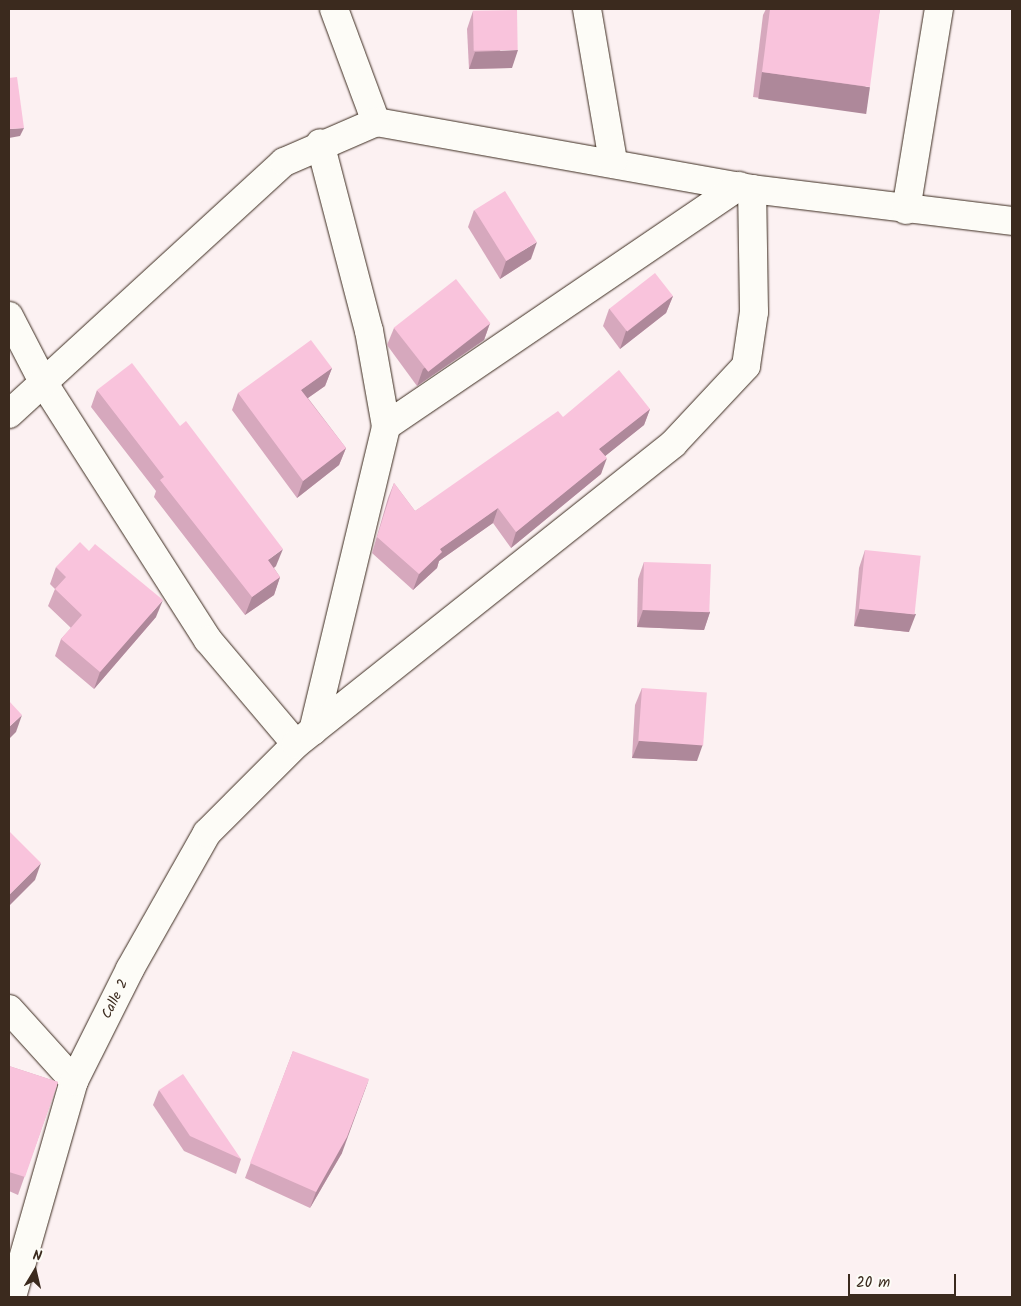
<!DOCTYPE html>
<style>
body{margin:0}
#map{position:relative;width:1021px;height:1306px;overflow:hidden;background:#fcf1f2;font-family:Kalam,sans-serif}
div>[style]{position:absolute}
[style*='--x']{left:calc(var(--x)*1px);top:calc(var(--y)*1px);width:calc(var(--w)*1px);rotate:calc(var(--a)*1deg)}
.roads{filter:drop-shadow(0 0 1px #3b2a1e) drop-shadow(0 0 1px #3b2a1e)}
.street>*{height:28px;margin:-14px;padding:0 14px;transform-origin:14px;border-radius:14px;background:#fdfcf7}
.wall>*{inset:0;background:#d6a8bd}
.shaded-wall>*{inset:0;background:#ae889a;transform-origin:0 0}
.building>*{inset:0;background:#f9c3dc;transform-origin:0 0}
span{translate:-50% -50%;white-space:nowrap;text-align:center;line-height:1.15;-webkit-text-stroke:5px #fdfcf7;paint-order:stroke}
.street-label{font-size:14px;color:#3b2a1e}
.frame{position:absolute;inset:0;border:10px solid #3b2a1e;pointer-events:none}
.north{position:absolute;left:10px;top:1246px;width:50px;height:50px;-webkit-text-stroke:4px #fdfcf7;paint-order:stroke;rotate:9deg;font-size:14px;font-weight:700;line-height:20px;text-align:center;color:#3b2a1e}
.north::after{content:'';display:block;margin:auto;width:18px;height:22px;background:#3b2a1e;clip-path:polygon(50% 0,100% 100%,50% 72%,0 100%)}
.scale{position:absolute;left:848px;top:1274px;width:108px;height:22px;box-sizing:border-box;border:2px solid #3b2a1e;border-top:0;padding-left:6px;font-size:15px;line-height:18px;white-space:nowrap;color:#3b2a1e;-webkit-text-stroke:4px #fdfcf7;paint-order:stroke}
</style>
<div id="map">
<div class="roads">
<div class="street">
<i style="--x:334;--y:9;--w:121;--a:69.6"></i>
<i style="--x:376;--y:122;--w:382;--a:10.1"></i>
<i style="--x:752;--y:189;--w:262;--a:7"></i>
<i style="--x:587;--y:9;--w:154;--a:80.3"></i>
<i style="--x:906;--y:210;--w:204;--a:-80.7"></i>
<i style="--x:9;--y:316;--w:74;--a:62.7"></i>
<i style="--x:43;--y:382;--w:306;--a:57.4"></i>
<i style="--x:208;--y:640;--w:136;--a:49.8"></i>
<i style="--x:9;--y:414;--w:373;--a:-42.5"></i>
<i style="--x:284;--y:162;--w:100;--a:-23.5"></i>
<i style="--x:386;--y:426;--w:427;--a:-34.2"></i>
<i style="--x:313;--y:731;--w:314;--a:-76.5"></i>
<i style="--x:386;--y:426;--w:97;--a:-100.1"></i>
<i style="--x:369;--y:331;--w:194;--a:-104.6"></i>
<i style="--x:9;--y:1009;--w:97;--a:47.9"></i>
<i style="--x:12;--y:1297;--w:225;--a:-74"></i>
<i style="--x:74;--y:1081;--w:125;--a:-63.4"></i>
<i style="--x:130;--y:969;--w:156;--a:-60.5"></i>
<i style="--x:207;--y:833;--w:126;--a:-45"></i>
<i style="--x:296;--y:744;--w:482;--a:-38.5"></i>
<i style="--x:673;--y:444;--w:107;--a:-46.9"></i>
<i style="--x:746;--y:366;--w:55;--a:-81.6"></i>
<i style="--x:754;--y:312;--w:123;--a:-90.9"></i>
</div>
</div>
<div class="wall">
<i style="clip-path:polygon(766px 9px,880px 9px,861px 111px,753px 97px,763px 15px)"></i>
<i style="clip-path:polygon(473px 11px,512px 68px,469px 69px,467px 29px)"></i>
<i style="clip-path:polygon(474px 210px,531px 259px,500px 279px,468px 227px)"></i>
<i style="clip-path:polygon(673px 296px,666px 313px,620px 349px,603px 326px,609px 309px)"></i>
<i style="clip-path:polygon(490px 323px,484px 340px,417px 386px,387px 345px,394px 328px)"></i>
<i style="clip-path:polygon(332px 368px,325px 386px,308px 398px,346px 448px,339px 465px,297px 498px,232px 410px,238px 393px)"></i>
<i style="clip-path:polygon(97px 390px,276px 566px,274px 568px,280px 577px,274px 595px,245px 615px,154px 497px,156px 491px,91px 407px)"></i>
<i style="clip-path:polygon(650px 409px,644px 425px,605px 456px,601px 474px,511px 548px,493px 523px,439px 561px,437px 568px,413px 590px,372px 553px,388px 498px,394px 483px,415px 511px,563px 417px)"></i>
<i style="clip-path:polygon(865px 550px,909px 632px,854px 626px,859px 568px)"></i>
<i style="clip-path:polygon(644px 562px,710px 612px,704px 630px,637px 627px,638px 579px)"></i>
<i style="clip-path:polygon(56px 567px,156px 617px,94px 689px,55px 656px,61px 639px,71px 628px,48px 606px,55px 589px,50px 584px)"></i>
<i style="clip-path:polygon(642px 688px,697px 761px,632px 758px,635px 705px)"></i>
<i style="clip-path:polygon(293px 1051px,342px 1153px,310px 1208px,245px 1178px)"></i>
<i style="clip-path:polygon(9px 1066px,58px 1082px,18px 1195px,9px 1191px)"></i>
<i style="clip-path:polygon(159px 1090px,241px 1159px,236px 1174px,184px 1151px,153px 1105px)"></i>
</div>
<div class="shaded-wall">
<i style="clip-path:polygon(518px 50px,512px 68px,469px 69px,475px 52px)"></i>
<i style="left:762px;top:72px;width:109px;height:27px;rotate:8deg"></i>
<i style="clip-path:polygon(24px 128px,20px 136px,9px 138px,9px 129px)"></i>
<i style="clip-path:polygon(537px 242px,531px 259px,500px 279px,506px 261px)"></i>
<i style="clip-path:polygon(673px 296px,666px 313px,620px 349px,626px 331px)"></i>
<i style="clip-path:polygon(490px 323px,484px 340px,417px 386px,423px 369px)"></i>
<i style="clip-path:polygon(332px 368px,325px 386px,295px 407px,301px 390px)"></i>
<i style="clip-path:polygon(650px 409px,644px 425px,594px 465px,599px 449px)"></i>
<i style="clip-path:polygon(346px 448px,339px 465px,297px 498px,303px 481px)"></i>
<i style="clip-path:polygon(607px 458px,601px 474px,511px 548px,516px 532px)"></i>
<i style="clip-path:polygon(498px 508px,493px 523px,439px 561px,437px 568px,413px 590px,419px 574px,440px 549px)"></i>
<i style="clip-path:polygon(283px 549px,276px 566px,261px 577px,268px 560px)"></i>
<i style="clip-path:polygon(280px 577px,274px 595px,245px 615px,252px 597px)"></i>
<i style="clip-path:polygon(163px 600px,156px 617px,94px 689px,100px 672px)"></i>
<i style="clip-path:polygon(860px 609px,916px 614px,909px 632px,854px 626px)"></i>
<i style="clip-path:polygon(643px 610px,710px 612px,704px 630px,637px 627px)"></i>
<i style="clip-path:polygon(22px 715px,16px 732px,9px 739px,9px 727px)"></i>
<i style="clip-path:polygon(639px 741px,703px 744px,697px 761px,632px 758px)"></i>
<i style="clip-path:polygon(41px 863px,35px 880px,9px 906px,9px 895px)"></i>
<i style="clip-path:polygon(369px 1079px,342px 1153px,310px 1208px,316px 1192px)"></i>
</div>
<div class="building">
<i style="clip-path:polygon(770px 9px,880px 9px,870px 87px,762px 72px)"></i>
<i style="left:517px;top:10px;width:40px;height:44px;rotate:89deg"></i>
<i style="clip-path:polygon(17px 77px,24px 128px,9px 129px,9px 78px)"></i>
<i style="left:505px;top:191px;width:60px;height:36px;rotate:58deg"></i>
<i style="left:655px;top:273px;width:29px;height:58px;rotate:52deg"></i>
<i style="left:456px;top:279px;width:56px;height:79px;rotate:52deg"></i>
<i style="clip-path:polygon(311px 340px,332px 368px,301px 390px,346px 448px,303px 481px,238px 393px)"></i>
<i style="clip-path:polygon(132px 363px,180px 426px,186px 421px,283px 549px,268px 560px,280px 577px,252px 597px,160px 480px,164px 477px,97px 390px)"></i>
<i style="clip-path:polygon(619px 370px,650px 409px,599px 449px,607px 458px,516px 532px,498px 508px,440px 549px,442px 552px,419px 574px,377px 537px,394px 483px,415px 511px,558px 411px,563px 417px)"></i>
<i style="clip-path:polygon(80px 542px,89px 551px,95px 544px,163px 600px,100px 672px,61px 639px,82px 615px,55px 589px,66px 577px,56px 567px)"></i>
<i style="left:865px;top:550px;width:56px;height:59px;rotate:6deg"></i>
<i style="left:644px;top:562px;width:67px;height:48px;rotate:2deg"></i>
<i style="left:642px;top:688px;width:65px;height:53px;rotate:4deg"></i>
<i style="clip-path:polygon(9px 701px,22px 715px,9px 727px)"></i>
<i style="clip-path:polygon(9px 831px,41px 863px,9px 895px)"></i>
<i style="clip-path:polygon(293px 1051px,369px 1079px,347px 1137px,316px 1192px,250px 1163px)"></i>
<i style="clip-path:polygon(9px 1066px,58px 1082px,25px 1177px,9px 1172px)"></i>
<i style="clip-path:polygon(183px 1074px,241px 1159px,190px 1136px,159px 1090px)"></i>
</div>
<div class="street-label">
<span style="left:115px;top:999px;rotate:-64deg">Calle 2</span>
</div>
<div class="frame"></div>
<div class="north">N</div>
<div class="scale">20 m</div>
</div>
